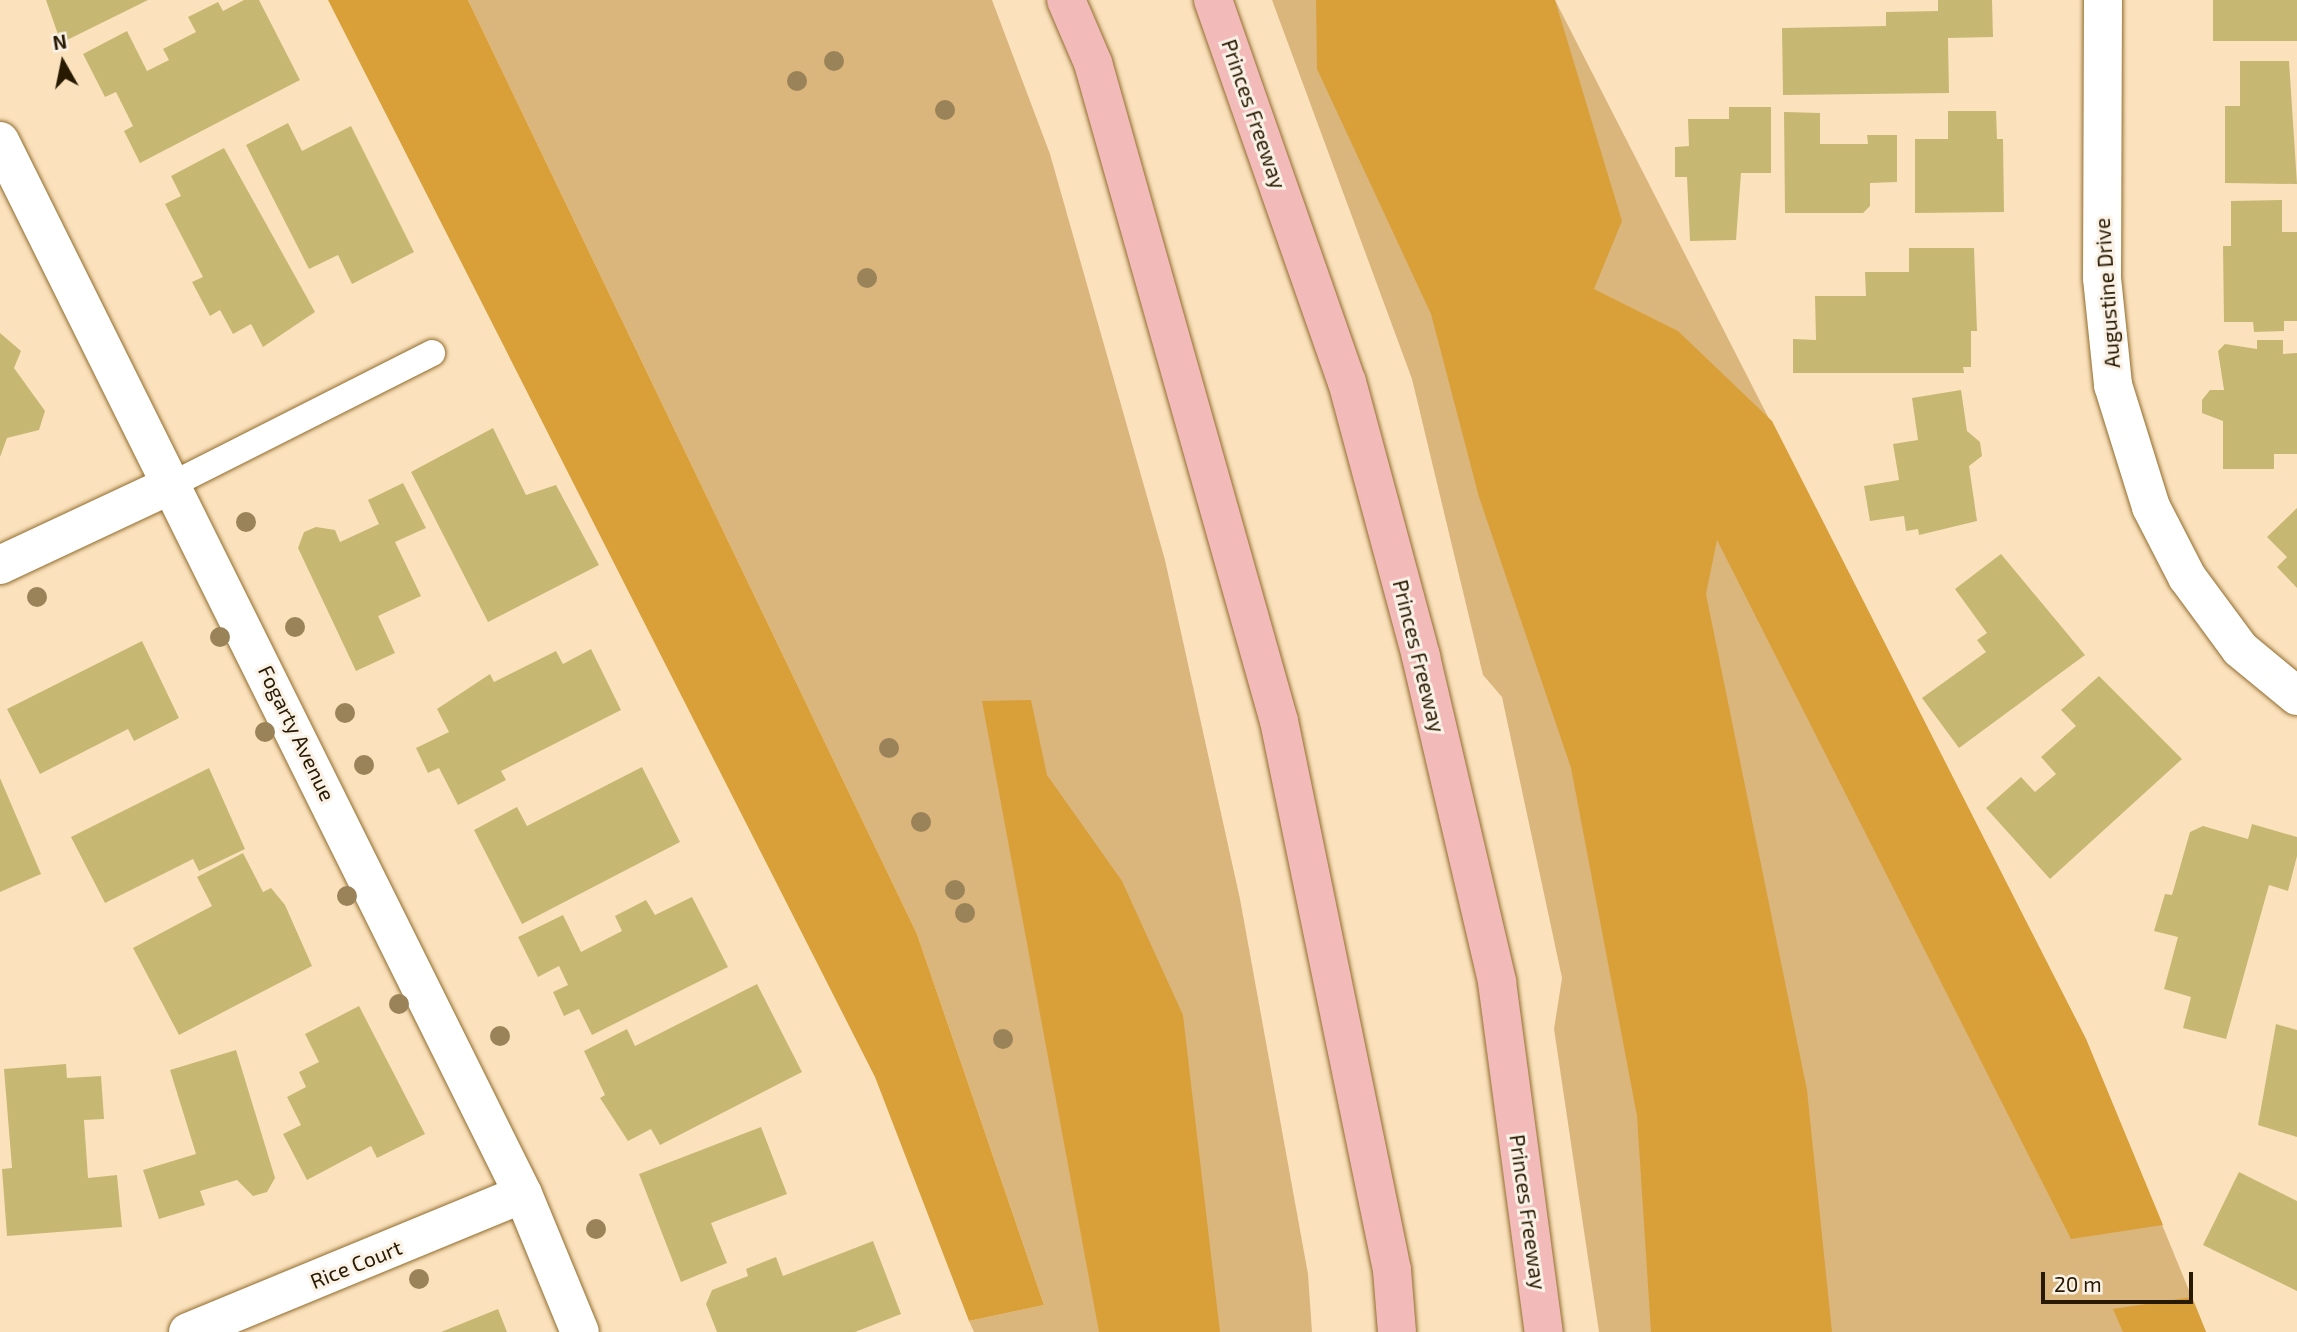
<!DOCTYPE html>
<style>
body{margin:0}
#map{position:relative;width:2297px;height:1332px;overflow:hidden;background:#fbe2bd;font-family:"Exo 2",sans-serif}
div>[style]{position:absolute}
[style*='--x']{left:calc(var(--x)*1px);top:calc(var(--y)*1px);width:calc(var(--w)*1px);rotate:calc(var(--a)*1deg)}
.green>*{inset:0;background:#dab67d}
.forest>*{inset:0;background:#d9a03a}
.building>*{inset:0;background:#c6b872;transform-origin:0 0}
.roads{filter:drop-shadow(0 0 2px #916c2e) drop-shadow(0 0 2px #916c2e)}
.lane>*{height:26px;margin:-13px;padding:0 13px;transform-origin:13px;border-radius:13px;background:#fff}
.street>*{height:38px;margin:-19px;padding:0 19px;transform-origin:19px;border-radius:19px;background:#fff}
.highway>*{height:38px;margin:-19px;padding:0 19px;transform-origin:19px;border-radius:19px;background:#f3baba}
.trees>*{width:20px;height:20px;margin:-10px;border-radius:50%;background:#9a8259}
span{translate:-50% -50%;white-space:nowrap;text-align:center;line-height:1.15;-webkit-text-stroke:6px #faf2e6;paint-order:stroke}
.street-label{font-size:21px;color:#281901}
.north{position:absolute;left:28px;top:28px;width:70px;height:70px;-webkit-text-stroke:5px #faf2e6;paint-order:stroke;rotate:351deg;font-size:19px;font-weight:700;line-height:28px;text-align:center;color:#281901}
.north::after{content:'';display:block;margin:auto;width:24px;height:32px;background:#281901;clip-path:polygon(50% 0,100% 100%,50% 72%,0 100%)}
.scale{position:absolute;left:2041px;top:1272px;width:152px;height:32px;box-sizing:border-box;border:4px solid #281901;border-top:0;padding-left:9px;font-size:21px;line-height:24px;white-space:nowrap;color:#281901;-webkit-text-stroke:5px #faf2e6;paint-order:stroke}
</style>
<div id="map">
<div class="green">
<i style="clip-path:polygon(468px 0,992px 0,1050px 154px,1165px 560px,1240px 899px,1308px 1274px,1312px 1332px,974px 1332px,969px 1321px,1044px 1305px,917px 934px)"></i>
<i style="clip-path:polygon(1272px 0,1555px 0,2086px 1039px,2206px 1332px,1599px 1332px,1554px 1029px,1562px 978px,1502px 697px,1483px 675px,1412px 379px)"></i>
</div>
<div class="forest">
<i style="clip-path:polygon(328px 0,468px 0,917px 934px,1044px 1305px,969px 1321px,875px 1077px)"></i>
<i style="clip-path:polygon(1316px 0,1555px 0,1622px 221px,1594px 289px,1678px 331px,1772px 421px,2086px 1039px,2163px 1225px,2071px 1239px,1717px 540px,1706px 594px,1807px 1090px,1832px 1332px,1651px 1332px,1637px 1116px,1571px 768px,1479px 497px,1431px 314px,1317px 69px)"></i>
<i style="clip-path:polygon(1031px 700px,1047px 775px,1122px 881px,1183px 1015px,1220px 1332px,1099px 1332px,982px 701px)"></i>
<i style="clip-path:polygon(2192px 1297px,2206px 1332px,2123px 1332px,2113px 1309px)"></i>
</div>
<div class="building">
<i style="clip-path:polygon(46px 0,148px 0,61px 43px)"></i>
<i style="clip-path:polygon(244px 0,259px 0,300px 80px,140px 163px,124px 131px,133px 126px,116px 92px,105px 97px,83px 54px,127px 31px,147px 71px,169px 60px,163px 49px,196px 32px,188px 17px,218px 2px,223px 11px)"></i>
<i style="clip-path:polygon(1938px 0,1992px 0,1993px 37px,1948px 38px,1949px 93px,1783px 95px,1782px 28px,1886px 26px,1886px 12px,1938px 11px)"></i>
<i style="left:2213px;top:0;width:84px;height:41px"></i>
<i style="clip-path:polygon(2240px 61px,2289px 61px,2297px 184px,2225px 183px,2225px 106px,2240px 106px)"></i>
<i style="clip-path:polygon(1729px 107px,1771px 107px,1771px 173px,1741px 173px,1736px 240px,1690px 241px,1687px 177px,1675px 177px,1675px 147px,1689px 146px,1688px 119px,1729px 119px)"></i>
<i style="clip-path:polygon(1948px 111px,1996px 111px,1997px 139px,2003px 139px,2004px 212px,1915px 213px,1915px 139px,1948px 139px)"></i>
<i style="clip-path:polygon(1784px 112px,1820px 113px,1820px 144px,1868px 144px,1867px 135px,1897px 135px,1897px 182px,1870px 183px,1870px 206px,1863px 213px,1785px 213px)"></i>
<i style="clip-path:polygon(288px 123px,302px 151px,351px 126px,414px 252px,352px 284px,338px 255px,309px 269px,246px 145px)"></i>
<i style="clip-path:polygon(224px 148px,315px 312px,263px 347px,251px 324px,233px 334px,220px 310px,210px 316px,192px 282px,203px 277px,165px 204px,181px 196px,171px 176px)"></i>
<i style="clip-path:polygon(2282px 200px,2282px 232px,2297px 232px,2297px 321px,2284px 321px,2284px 331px,2254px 332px,2253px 322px,2224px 322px,2223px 246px,2231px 246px,2231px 201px)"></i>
<i style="clip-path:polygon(1909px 248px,1974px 248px,1977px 331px,1971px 331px,1971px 367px,1963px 367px,1964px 373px,1793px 373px,1793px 339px,1816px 340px,1815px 296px,1866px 296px,1865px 272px,1909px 272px)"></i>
<i style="clip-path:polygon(0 333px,21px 351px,14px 368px,45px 411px,39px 430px,7px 438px,0 457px)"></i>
<i style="clip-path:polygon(2257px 340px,2283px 340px,2283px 354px,2297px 353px,2297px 454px,2274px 454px,2274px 469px,2223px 469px,2223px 421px,2202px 413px,2202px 400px,2210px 390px,2224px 390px,2218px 351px,2225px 344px,2257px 349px)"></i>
<i style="clip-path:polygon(1961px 390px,1967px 431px,1980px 442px,1982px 456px,1969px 466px,1977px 521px,1919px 535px,1918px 529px,1906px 531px,1904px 516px,1870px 521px,1864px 486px,1899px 480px,1893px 444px,1918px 440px,1912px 398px)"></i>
<i style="clip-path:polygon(493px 428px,526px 495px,556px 485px,599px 565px,488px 622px,411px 472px)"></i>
<i style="clip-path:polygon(403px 483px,426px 528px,395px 542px,421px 596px,378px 616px,395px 653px,356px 671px,298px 548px,304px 532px,316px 527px,335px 530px,340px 542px,379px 524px,368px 500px)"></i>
<i style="clip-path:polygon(2297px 508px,2297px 588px,2277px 567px,2287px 557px,2267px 537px)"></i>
<i style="clip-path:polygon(2001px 554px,2085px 655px,1959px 748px,1922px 698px,1986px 652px,1977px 640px,1987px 633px,1955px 589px)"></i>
<i style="clip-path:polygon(142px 641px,179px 718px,134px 741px,128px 729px,40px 774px,7px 709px)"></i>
<i style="clip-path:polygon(591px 649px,621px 710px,501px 771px,506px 780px,458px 805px,439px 768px,428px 773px,416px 748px,449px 732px,437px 709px,490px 674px,494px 682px,556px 651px,563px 664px)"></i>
<i style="clip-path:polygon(2099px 676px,2182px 759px,2050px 879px,1986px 808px,2021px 777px,2035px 792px,2056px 774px,2041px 757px,2076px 726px,2061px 710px)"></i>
<i style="clip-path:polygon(642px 767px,680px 842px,522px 924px,474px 830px,517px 807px,527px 826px)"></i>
<i style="clip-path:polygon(209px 768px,245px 849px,199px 871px,193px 859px,105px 903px,71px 837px)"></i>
<i style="clip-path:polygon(0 778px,41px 874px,0 892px)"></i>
<i style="clip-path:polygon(2252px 824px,2297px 837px,2297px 856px,2288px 891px,2269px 885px,2226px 1039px,2183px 1028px,2191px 997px,2164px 989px,2178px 937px,2154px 931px,2165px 894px,2172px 895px,2190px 832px,2203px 826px,2248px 839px)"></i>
<i style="clip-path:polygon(243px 853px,263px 892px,271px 888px,285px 905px,312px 966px,179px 1035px,133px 948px,212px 906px,197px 877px)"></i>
<i style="clip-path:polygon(692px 897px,728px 967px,592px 1035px,579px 1009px,564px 1016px,553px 992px,568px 985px,559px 966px,538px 977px,518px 937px,563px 915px,581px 952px,622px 931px,615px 916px,646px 900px,655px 915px)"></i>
<i style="clip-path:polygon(757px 984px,802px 1072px,660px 1145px,651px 1129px,628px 1141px,600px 1098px,605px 1095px,584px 1051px,627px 1029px,635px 1046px)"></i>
<i style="clip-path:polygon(359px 1006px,425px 1134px,377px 1158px,371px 1146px,307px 1180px,283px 1134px,301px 1125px,287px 1097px,306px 1087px,299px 1072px,319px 1062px,305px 1034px)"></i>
<i style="clip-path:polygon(2276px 1024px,2297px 1030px,2297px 1137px,2258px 1125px)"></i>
<i style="clip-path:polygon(236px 1050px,275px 1178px,267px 1192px,253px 1196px,237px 1180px,200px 1191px,205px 1205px,159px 1219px,143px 1170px,196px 1154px,170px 1070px)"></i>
<i style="clip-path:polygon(66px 1064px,67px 1078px,101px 1076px,104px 1119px,84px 1120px,88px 1178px,117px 1175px,122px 1227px,7px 1236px,2px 1169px,12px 1168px,4px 1069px)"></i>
<i style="clip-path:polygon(761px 1127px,787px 1194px,711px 1223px,727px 1263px,681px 1282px,639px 1174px)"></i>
<i style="clip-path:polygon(2239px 1172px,2297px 1201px,2297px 1291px,2203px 1245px)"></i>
<i style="clip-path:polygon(873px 1241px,901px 1314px,855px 1332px,717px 1332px,706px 1304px,712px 1290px,748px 1276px,746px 1269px,776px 1257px,783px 1276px)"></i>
<i style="clip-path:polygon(498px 1309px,507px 1332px,441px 1332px)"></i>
</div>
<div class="roads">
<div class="lane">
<i style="--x:175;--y:483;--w:288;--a:-26.8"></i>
</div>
<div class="street">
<i style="--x:2103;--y:0;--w:278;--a:90.2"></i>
<i style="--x:2102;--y:278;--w:108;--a:84.1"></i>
<i style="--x:2113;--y:385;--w:128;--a:72.7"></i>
<i style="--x:2151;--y:507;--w:79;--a:62.8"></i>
<i style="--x:2187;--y:577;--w:89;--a:53.6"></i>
<i style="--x:2240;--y:649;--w:74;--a:39.5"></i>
<i style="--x:0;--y:141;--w:1176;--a:63.59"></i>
<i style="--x:523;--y:1194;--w:149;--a:67.6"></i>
<i style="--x:0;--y:565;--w:193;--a:-25.1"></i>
<i style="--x:188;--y:1332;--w:362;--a:-22.4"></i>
</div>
<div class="highway">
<i style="--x:1066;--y:0;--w:69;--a:66.8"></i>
<i style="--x:1093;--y:63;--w:684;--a:74.22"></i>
<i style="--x:1279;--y:721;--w:561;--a:78.37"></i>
<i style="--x:1392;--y:1270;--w:62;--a:85.4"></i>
<i style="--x:1213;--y:0;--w:405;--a:70.7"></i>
<i style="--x:1347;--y:382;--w:285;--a:74.9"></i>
<i style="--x:1421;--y:657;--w:334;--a:76.8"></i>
<i style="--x:1497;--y:982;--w:353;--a:82.4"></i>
</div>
</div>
<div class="trees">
<i style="left:834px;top:61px"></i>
<i style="left:797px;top:81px"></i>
<i style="left:945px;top:110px"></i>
<i style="left:867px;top:278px"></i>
<i style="left:246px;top:522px"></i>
<i style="left:37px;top:597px"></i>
<i style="left:295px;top:627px"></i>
<i style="left:220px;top:637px"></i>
<i style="left:345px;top:713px"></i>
<i style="left:265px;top:732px"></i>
<i style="left:889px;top:748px"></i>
<i style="left:364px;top:765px"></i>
<i style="left:921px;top:822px"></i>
<i style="left:955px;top:890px"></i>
<i style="left:347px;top:896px"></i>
<i style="left:965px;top:913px"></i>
<i style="left:399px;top:1004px"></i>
<i style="left:500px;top:1036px"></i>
<i style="left:1003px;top:1039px"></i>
<i style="left:596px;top:1229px"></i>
<i style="left:419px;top:1279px"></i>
</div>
<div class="street-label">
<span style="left:1254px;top:114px;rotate:71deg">Princes Freeway</span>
<span style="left:2107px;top:293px;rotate:-94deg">Augustine Drive</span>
<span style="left:1419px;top:656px;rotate:76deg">Princes Freeway</span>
<span style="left:297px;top:733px;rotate:64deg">Fogarty Avenue</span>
<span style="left:1528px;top:1212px;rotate:82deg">Princes Freeway</span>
<span style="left:356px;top:1264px;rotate:-22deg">Rice Court</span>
</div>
<div class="north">N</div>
<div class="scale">20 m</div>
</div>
